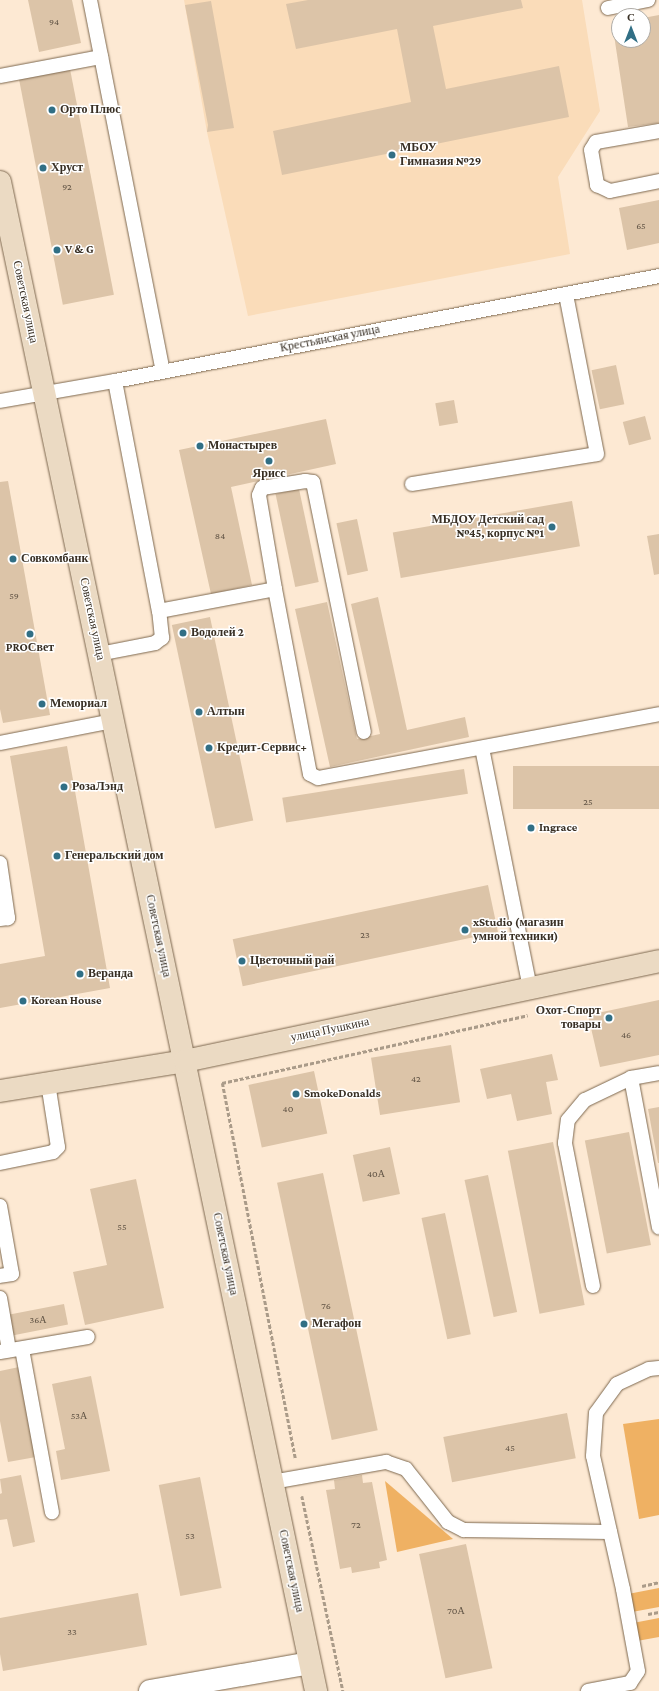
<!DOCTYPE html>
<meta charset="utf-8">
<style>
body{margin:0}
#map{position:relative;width:659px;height:1691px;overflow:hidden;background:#fde9d3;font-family:"Crimson Pro",serif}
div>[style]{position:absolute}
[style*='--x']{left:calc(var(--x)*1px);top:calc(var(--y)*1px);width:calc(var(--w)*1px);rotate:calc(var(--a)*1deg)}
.built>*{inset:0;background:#fadcb9}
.green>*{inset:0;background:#efb163}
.building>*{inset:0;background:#dcc4a8;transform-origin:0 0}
.path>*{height:2.5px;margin-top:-1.25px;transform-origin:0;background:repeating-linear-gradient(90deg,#aa9b89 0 4px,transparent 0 6px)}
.roads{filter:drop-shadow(0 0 1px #7d684f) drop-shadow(0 0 1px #7d684f)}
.lane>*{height:14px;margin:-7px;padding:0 7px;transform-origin:7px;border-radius:7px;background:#fff}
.street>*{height:22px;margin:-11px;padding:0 11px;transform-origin:11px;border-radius:11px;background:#fff}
.secondary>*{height:22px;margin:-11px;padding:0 11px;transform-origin:11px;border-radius:11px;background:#ebdac3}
.dots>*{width:11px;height:11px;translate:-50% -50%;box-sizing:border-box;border:2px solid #fff;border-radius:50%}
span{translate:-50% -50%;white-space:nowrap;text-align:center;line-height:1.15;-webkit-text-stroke:3px #fff;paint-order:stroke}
.number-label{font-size:10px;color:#615445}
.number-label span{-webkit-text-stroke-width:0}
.poi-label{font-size:12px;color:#382f24;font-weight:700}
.left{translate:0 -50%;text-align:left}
.right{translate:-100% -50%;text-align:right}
.street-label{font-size:12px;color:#382f24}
.north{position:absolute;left:611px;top:8px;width:40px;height:40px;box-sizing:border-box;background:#fff;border:1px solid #afaca7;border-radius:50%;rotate:0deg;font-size:11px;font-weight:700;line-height:16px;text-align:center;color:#382f24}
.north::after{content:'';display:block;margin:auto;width:14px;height:18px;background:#316f85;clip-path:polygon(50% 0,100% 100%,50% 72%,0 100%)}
</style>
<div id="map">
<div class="built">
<i style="clip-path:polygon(184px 0,582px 0,600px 111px,558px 177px,570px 254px,248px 316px,207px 132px)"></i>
</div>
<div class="green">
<i style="clip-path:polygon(659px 1419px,659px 1515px,639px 1519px,623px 1424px)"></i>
<i style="clip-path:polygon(385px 1481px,453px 1539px,397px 1552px)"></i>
<i style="clip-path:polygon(659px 1588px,659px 1607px,632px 1612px,628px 1594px)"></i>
<i style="clip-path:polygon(659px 1618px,659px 1637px,637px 1641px,633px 1623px)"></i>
</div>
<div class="building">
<i style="clip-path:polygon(28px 0,72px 0,81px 43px,39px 52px)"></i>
<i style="clip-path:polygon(308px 0,521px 0,523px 8px,433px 26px,446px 89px,559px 66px,569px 117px,282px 175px,273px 131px,411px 102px,397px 29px,296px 49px,286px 4px)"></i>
<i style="clip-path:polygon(211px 1px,234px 128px,207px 132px,208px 125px,185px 5px)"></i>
<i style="clip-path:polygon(659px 15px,659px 123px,628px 127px,612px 22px,619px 21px,619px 40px,643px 40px,643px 18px)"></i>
<i style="left:70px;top:69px;width:230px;height:52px;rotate:79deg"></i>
<i style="clip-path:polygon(659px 200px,659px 243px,627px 250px,619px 208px)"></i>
<i style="left:616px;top:365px;width:40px;height:25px;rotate:78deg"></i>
<i style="left:454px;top:400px;width:23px;height:19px;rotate:80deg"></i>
<i style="left:645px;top:416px;width:24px;height:23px;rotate:75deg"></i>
<i style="clip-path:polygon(326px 419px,336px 464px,231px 487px,252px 585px,211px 594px,179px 450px)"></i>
<i style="clip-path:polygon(8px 481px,50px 715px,3px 723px,0 709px,0 482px)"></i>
<i style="left:299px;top:489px;width:95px;height:24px;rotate:78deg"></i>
<i style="left:572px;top:501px;width:46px;height:182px;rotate:80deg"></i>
<i style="left:357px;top:519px;width:53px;height:21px;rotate:78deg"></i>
<i style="clip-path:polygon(659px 534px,659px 574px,654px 575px,647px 536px)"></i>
<i style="clip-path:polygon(378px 597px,407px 730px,465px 717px,469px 737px,330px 767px,295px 609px,327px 602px,357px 739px,380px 734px,351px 604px)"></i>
<i style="left:210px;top:617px;width:208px;height:39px;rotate:78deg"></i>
<i style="clip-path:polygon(67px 746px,110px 988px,0 1008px,0 964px,45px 956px,10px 756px)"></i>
<i style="left:659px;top:766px;width:43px;height:146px;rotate:90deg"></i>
<i style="left:464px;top:769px;width:25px;height:184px;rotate:81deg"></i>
<i style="left:488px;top:885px;width:48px;height:261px;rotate:78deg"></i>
<i style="clip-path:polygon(659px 1000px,659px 1055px,600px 1067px,588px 1015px)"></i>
<i style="left:451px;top:1045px;width:58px;height:81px;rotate:81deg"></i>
<i style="clip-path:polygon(552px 1054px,558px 1080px,546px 1082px,552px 1114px,517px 1121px,511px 1094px,487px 1099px,480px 1069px)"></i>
<i style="left:314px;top:1071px;width:64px;height:67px;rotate:78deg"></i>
<i style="clip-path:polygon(659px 1107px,659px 1163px,658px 1163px,648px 1109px)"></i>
<i style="left:629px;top:1132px;width:115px;height:45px;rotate:79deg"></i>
<i style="left:553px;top:1142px;width:166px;height:46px;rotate:79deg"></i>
<i style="left:390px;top:1147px;width:48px;height:38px;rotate:78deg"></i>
<i style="left:323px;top:1173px;width:263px;height:47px;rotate:78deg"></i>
<i style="left:488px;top:1175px;width:140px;height:24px;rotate:78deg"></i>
<i style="clip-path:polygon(136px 1179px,164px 1308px,85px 1325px,73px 1272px,107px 1265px,90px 1189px)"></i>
<i style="left:445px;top:1213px;width:124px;height:24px;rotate:78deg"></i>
<i style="left:64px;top:1304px;width:21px;height:58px;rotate:79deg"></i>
<i style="clip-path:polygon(19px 1367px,36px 1457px,8px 1462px,0 1421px,0 1371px)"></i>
<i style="clip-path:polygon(91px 1376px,110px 1471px,61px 1480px,56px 1451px,65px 1449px,52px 1384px)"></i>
<i style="left:567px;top:1413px;width:46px;height:126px;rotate:79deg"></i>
<i style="clip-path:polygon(21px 1475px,35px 1542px,13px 1547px,7px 1519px,0 1520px,0 1494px,2px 1493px,0 1479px)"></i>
<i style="clip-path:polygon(362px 1475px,363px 1483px,372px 1482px,387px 1560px,379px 1562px,380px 1568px,352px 1573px,351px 1567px,340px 1569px,326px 1490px,335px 1489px,334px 1480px)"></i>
<i style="left:200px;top:1477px;width:113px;height:42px;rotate:79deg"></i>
<i style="left:466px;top:1544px;width:127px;height:48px;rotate:78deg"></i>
<i style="clip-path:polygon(138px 1593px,147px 1645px,3px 1671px,0 1654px,0 1618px)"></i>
</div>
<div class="path">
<i style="--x:295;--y:1458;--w:382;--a:-101"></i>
<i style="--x:222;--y:1083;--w:313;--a:-12.5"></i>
<i style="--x:302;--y:1496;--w:199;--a:78.1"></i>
<i style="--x:642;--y:1586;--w:17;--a:-13"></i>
<i style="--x:648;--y:1614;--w:11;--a:-10"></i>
</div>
<div class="roads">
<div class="lane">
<i style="--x:90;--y:0;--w:378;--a:78.9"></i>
<i style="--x:608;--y:8;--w:41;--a:-11.3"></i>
<i style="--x:0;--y:76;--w:103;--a:-10.7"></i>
<i style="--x:659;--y:131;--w:64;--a:170.1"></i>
<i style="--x:596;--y:142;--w:9;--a:122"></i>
<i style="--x:591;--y:150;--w:36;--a:80"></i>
<i style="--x:597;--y:185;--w:14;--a:25"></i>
<i style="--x:610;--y:191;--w:50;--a:-11.5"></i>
<i style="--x:115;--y:381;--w:234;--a:79.2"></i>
<i style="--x:159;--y:611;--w:118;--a:-10.7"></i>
<i style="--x:275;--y:589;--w:95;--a:-99.7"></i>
<i style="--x:259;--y:495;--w:8;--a:-67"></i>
<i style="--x:262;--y:488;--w:44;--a:-9.2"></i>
<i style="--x:305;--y:481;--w:8;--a:7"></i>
<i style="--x:313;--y:482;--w:255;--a:78.5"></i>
<i style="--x:0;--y:401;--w:117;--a:-9.9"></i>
<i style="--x:115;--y:381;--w:554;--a:-10.92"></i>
<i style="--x:412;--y:484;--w:187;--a:-9.2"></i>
<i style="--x:597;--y:454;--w:163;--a:-101"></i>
<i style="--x:275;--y:589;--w:188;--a:79.3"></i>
<i style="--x:310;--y:774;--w:9;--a:27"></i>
<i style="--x:318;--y:778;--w:347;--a:-10.6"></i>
<i style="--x:99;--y:654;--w:57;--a:-11.1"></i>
<i style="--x:155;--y:643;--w:9;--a:-36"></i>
<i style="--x:162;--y:638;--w:27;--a:-96"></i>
<i style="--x:0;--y:743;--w:115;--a:-11"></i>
<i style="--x:482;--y:748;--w:245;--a:78.7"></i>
<i style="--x:0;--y:863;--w:56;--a:81.7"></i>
<i style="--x:8;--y:918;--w:8;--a:173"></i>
<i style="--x:631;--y:1078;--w:152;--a:79.4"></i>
<i style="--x:0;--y:1163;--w:54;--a:-11.7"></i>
<i style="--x:53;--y:1152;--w:7;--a:-45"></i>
<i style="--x:58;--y:1147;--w:65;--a:-98.9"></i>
<i style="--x:0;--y:1206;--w:69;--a:80"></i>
<i style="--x:12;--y:1274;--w:12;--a:171"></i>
<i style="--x:593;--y:1286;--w:146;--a:-101.1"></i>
<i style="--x:565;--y:1143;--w:23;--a:-83"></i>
<i style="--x:568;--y:1120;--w:26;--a:-50"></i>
<i style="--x:585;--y:1100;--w:51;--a:-25.6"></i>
<i style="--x:631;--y:1078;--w:28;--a:-10"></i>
<i style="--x:0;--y:1298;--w:53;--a:80.2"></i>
<i style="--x:22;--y:1349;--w:166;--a:79.6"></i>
<i style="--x:0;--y:1352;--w:89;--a:-9.7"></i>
<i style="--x:272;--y:1482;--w:116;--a:-10"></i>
<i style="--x:386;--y:1462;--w:21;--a:19"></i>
<i style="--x:406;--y:1469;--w:68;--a:51.6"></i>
<i style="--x:448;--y:1522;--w:18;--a:27"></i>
<i style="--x:464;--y:1530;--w:146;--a:0.8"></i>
<i style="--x:588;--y:1691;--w:43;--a:-10.8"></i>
<i style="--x:630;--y:1683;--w:14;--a:-56"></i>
<i style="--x:638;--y:1671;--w:83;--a:-100.4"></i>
<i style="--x:623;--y:1589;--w:136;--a:-102.7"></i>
<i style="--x:593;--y:1456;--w:43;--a:-86"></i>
<i style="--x:596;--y:1413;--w:36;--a:-54"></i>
<i style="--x:617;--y:1384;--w:35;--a:-25"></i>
<i style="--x:649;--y:1369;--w:10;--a:-6"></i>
</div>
<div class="street">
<i style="--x:150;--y:1691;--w:162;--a:-9.9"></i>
</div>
<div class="secondary">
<i style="--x:0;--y:182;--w:1542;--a:78.17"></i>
<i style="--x:0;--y:1091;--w:187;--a:-9.2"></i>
<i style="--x:185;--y:1061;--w:484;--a:-11.9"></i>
</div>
</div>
<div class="dots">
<i style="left:52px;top:110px;background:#316f85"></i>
<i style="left:392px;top:155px;background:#316f85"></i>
<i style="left:43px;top:168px;background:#316f85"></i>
<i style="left:57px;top:250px;background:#316f85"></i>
<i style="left:200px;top:446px;background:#316f85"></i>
<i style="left:269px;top:461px;background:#316f85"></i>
<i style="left:552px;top:527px;background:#316f85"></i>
<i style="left:13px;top:559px;background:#316f85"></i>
<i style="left:183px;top:633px;background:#316f85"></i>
<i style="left:30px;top:634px;background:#316f85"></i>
<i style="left:42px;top:704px;background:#316f85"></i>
<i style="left:199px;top:712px;background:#316f85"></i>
<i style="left:209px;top:748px;background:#316f85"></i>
<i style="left:64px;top:787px;background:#316f85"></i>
<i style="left:531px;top:828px;background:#316f85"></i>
<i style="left:57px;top:856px;background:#316f85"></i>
<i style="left:465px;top:930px;background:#316f85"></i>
<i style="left:242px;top:961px;background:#316f85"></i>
<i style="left:80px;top:974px;background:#316f85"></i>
<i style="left:23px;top:1001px;background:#316f85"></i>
<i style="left:609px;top:1018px;background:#316f85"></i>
<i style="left:296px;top:1094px;background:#316f85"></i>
<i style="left:304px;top:1324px;background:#316f85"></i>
</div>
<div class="number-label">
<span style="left:54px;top:22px">94</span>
<span style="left:67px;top:187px">92</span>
<span style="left:641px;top:226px">65</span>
<span style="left:220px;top:536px">84</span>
<span style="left:14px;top:596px">59</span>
<span style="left:588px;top:802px">25</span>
<span style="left:365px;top:935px">23</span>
<span style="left:626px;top:1035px">46</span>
<span style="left:416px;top:1079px">42</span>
<span style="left:288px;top:1109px">40</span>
<span style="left:376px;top:1174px">40А</span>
<span style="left:122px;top:1227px">55</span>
<span style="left:326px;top:1306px">76</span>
<span style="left:38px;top:1320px">36А</span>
<span style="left:79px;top:1416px">53А</span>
<span style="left:510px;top:1448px">45</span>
<span style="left:356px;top:1525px">72</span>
<span style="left:190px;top:1536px">53</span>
<span style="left:456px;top:1611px">70А</span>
<span style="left:72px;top:1632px">33</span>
</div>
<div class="poi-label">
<span class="left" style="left:60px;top:110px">Орто Плюс</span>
<span class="left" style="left:400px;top:155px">МБОУ<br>Гимназия №29</span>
<span class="left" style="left:51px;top:168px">Хруст</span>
<span class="left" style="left:65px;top:250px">V &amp; G</span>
<span class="left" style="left:208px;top:446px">Монастырев</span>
<span style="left:269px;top:474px">Ярисс</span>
<span class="right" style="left:544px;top:527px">МБДОУ Детский сад<br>№45, корпус №1</span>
<span class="left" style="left:21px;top:559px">Совкомбанк</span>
<span class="left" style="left:191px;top:633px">Водолей 2</span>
<span style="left:30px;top:648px">PROСвет</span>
<span class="left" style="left:50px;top:704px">Мемориал</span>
<span class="left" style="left:207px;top:712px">Алтын</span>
<span class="left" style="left:217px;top:748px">Кредит-Сервис+</span>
<span class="left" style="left:72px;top:787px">РозаЛэнд</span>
<span class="left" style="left:539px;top:828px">Ingrace</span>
<span class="left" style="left:65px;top:856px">Генеральский дом</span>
<span class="left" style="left:473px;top:930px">xStudio (магазин<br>умной техники)</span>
<span class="left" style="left:250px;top:961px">Цветочный рай</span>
<span class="left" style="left:88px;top:974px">Веранда</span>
<span class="left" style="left:31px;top:1001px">Korean House</span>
<span class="right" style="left:601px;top:1018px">Охот-Спорт<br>товары</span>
<span class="left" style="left:304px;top:1094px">SmokeDonalds</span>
<span class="left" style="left:312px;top:1324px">Мегафон</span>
</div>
<div class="street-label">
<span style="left:25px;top:302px;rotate:78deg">Советская улица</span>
<span style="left:330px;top:339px;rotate:-11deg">Крестьянская улица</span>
<span style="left:92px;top:619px;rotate:78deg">Советская улица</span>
<span style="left:158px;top:936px;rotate:78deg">Советская улица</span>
<span style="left:330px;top:1030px;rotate:-12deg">улица Пушкина</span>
<span style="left:225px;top:1254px;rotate:78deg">Советская улица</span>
<span style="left:291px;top:1571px;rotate:78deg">Советская улица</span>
</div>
<div class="north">С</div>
</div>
